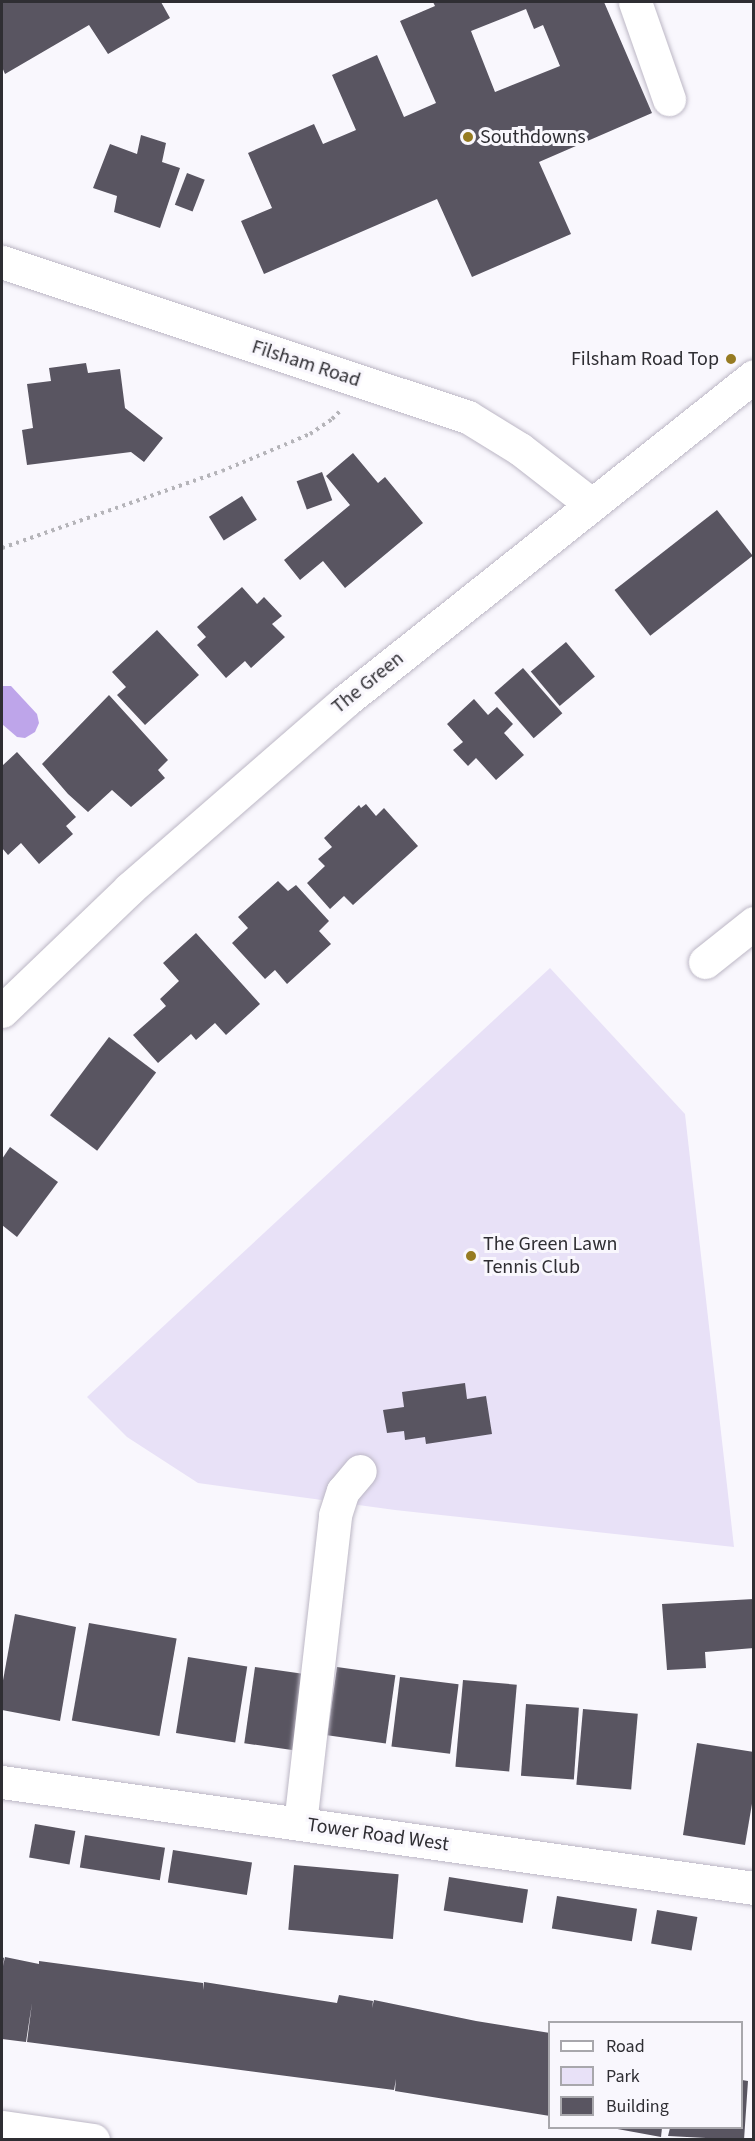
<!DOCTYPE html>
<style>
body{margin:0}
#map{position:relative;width:755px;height:2141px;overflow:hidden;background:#f9f7fd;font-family:"Source Sans 3",sans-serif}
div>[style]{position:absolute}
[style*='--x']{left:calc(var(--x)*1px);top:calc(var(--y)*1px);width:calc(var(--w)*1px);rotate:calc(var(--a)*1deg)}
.green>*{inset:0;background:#e8e1f7}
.water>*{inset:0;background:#bea5ea}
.building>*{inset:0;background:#595561;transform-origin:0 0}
.path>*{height:4px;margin-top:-2px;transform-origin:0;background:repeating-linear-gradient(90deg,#b5b4b9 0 3px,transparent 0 7.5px)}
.roads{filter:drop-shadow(0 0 2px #bcb7c5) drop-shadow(0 0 2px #bcb7c5)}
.minor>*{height:33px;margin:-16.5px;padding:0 16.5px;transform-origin:16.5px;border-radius:16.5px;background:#fff}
.dots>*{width:16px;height:16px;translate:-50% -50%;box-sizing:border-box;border:3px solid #f9f7fd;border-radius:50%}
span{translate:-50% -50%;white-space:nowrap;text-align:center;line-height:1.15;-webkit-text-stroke:6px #f9f7fd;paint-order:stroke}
.poi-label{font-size:20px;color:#2f2e33}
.left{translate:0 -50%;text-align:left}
.right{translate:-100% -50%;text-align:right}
.street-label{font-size:20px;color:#2f2e33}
.frame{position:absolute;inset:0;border:3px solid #2f2e33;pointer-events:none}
.legend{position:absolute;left:548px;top:2021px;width:195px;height:108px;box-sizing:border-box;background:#f9f7fd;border:2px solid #a8a7ac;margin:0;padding:8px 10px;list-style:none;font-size:18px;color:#2f2e33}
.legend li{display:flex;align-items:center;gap:12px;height:30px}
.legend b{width:30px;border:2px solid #a8a7ac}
</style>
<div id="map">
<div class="green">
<i style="clip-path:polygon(550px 968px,685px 1114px,734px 1547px,395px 1510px,198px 1483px,127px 1437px,87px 1397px)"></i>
</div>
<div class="water">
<i style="clip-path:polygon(2px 686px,11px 686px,37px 714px,39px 723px,35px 732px,25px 738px,17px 737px,2px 724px)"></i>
</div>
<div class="building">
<i style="clip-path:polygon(2px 2px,161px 2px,170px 18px,108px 54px,89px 25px,5px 74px,2px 67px)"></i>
<i style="clip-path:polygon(evenodd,433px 2px,604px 2px,652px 113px,539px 162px,571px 234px,472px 277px,437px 199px,264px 274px,241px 221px,272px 208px,248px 153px,314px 124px,323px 144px,356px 130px,332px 75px,377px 55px,404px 117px,436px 103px,400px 21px,435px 6px,433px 2px,526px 9px,534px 29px,543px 25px,560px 66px,495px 92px,471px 31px,526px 9px)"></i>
<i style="clip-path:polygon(141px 135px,166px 143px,162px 162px,180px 168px,160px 228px,114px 212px,117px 196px,93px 188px,110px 144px,137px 154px)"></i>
<i style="left:187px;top:173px;width:19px;height:34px;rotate:21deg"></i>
<i style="clip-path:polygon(86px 363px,88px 373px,120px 369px,125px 408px,163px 438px,144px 462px,131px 452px,27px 465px,22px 430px,33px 428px,27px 384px,51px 381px,49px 368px)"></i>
<i style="clip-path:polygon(353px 453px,378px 483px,385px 477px,423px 523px,345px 588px,323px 561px,300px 580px,284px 560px,350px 505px,326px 476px)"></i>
<i style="left:322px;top:472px;width:30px;height:27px;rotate:70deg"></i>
<i style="left:242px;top:496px;width:28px;height:39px;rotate:58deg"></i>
<i style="left:717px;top:510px;width:58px;height:130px;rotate:52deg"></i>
<i style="clip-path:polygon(242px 587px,257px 604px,264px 597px,282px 616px,272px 624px,285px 637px,251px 668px,245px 661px,226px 678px,197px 645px,206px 637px,197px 627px)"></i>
<i style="clip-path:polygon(157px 630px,199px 675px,145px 725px,117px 695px,126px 687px,112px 672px)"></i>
<i style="left:566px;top:642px;width:45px;height:46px;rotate:50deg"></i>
<i style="left:523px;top:668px;width:60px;height:38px;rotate:49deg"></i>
<i style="clip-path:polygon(109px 695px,168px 760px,158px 770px,165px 778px,131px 807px,112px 790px,88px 812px,68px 794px,42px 764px)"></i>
<i style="clip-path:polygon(474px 699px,488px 715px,497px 707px,513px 724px,504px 733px,524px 755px,496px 780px,476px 758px,468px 766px,453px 750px,463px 742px,447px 724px)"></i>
<i style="clip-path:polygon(17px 752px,76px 817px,66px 826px,73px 834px,39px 864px,21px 843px,8px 855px,2px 848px,2px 766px)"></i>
<i style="clip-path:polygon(366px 804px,376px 816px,384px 808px,418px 846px,353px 905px,344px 896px,330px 909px,307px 883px,325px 866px,318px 859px,332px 847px,324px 838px,359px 805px,361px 808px)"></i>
<i style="clip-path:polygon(278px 881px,288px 891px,296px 885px,329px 921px,319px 931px,331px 944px,287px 984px,275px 970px,265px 979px,232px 943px,248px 928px,238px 917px)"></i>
<i style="clip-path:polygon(196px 933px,260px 1004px,226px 1035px,215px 1023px,196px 1040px,191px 1034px,158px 1063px,133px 1035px,166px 1006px,160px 999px,179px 981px,163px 963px)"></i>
<i style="left:109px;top:1037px;width:59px;height:98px;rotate:37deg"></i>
<i style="clip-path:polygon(10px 1147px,58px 1182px,17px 1237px,2px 1225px,2px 1159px)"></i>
<i style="clip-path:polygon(465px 1383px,467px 1399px,486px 1396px,492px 1434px,426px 1444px,425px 1437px,405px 1440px,404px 1431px,387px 1433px,383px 1410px,404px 1407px,402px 1392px)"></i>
<i style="clip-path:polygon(754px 1599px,754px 1648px,705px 1652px,706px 1668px,667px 1670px,662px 1604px)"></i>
<i style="clip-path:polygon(15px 1614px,76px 1627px,60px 1721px,2px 1710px,2px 1686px)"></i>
<i style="left:89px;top:1623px;width:89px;height:99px;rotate:10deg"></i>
<i style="left:188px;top:1657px;width:60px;height:77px;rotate:9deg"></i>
<i style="left:255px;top:1667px;width:57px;height:77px;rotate:8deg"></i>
<i style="left:337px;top:1667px;width:59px;height:69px;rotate:8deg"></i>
<i style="left:400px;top:1677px;width:59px;height:70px;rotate:7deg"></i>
<i style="left:463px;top:1680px;width:54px;height:87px;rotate:5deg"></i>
<i style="left:526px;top:1704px;width:53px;height:72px;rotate:4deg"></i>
<i style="left:583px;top:1709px;width:55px;height:76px;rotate:5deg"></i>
<i style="clip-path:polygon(697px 1743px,754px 1752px,754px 1792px,745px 1845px,683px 1835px)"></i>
<i style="left:35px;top:1824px;width:41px;height:34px;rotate:10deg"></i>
<i style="left:85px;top:1835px;width:81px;height:33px;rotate:9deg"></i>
<i style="left:173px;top:1850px;width:80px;height:33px;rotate:9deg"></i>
<i style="left:294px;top:1865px;width:105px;height:65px;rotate:5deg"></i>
<i style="left:449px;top:1877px;width:80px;height:34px;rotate:9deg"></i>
<i style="left:557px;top:1896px;width:81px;height:33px;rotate:9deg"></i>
<i style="left:657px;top:1910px;width:41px;height:34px;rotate:10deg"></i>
<i style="clip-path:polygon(2px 1957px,4px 1958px,3px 1966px,5px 1957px,39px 1964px,39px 1961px,203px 1983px,203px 1990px,204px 1982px,337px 2003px,339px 1995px,373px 2001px,372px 2008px,374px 2000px,476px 2021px,550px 2033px,550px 2116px,395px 2091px,396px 2079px,394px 2090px,27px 2042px,32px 2003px,26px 2042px,2px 2039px)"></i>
<i style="clip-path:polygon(742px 2080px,748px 2081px,744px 2140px,668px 2136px,670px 2128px,742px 2128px)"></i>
<i style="clip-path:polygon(612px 2128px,662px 2128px,661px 2137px)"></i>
</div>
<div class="path">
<i style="--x:2;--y:548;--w:233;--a:-19.3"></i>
<i style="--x:222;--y:471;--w:95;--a:-22.8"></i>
<i style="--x:310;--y:434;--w:27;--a:-34"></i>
<i style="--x:332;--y:419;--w:13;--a:-45"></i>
</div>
<div class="roads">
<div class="minor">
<i style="--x:635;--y:2;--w:103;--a:70.7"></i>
<i style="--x:2;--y:262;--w:491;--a:18.4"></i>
<i style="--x:468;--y:417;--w:61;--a:31.6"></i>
<i style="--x:520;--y:449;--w:90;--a:37.8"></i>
<i style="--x:705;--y:962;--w:63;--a:-38.5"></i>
<i style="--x:2;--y:1011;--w:176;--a:-43.8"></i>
<i style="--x:129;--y:889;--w:286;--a:-41"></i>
<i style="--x:345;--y:701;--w:522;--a:-38.47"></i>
<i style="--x:2;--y:1782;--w:759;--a:8.02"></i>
<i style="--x:300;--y:1824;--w:311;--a:-83.5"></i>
<i style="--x:335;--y:1515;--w:25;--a:-72"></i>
<i style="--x:343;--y:1491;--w:26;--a:-50"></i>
<i style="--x:2;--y:2127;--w:92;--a:8.1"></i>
</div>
</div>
<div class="dots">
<i style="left:468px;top:137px;background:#967b22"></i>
<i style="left:731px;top:359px;background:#967b22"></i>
<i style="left:471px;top:1256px;background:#967b22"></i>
</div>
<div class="poi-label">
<span class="left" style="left:480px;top:137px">Southdowns</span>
<span class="right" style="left:719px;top:359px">Filsham Road Top</span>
<span class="left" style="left:483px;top:1256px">The Green Lawn<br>Tennis Club</span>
</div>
<div class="street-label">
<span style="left:306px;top:364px;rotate:18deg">Filsham Road</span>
<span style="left:368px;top:683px;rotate:-39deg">The Green</span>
<span style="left:378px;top:1835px;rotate:8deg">Tower Road West</span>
</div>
<div class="frame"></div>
<ul class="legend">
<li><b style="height:8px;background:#fff"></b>Road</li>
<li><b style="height:16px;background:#e8e1f7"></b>Park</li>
<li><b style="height:16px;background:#595561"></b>Building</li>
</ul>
</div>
